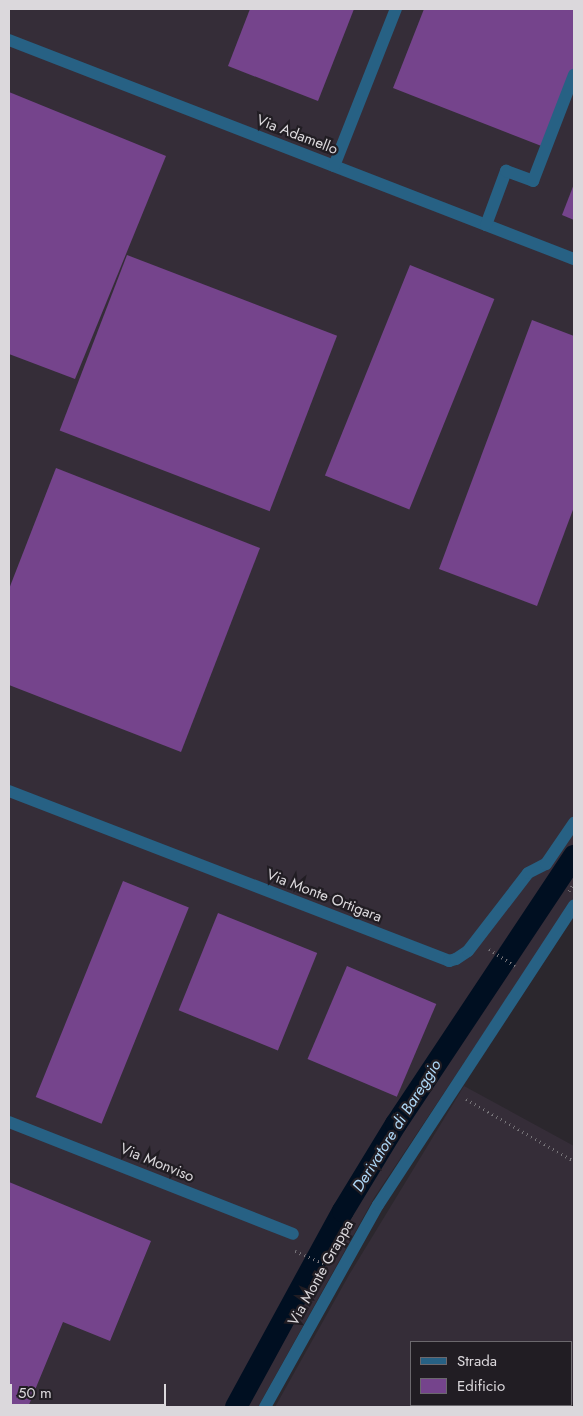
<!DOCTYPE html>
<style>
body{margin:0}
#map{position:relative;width:583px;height:1416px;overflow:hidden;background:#2b272d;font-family:Jost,sans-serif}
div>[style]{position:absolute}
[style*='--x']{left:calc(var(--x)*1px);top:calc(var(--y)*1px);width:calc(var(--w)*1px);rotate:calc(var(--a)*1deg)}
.built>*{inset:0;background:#352d38}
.canal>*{height:22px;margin:-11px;padding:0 11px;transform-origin:11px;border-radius:11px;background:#000f21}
.building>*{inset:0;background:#75448c;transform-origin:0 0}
.path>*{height:3px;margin-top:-1.5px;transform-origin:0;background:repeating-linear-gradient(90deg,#767378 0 1px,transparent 0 5px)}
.minor>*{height:12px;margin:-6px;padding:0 6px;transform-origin:6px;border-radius:6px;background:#276184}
span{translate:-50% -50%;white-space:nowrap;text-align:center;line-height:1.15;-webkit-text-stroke:4.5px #211d23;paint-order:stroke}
.street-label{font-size:15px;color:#dbd8dc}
.water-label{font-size:16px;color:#add6f5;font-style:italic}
.frame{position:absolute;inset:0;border:10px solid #dbd8dc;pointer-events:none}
.legend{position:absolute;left:410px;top:1341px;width:162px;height:65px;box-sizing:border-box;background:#211d23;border:1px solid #6b686d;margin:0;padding:6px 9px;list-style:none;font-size:15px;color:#dbd8dc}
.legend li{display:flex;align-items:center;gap:10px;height:25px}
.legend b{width:25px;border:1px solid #6b686d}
.scale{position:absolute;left:10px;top:1384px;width:156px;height:22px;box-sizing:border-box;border:2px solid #dbd8dc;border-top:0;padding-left:6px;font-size:15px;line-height:18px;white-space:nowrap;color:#dbd8dc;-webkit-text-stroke:4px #211d23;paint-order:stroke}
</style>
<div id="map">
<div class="built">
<i style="clip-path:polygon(9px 9px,574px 9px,574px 897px,374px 1198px,258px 1407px,9px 1407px)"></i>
<i style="clip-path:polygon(464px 1086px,574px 1146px,574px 1399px,572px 1404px,572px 1342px,412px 1342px,412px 1405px,571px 1405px,570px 1407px,275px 1407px,349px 1275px)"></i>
</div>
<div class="canal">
<i style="--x:236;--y:1407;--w:223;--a:-61.4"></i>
<i style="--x:343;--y:1211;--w:102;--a:-58.7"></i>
<i style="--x:396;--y:1124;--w:322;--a:-56.4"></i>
</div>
<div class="building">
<i style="clip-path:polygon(250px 9px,354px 9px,318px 101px,228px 66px)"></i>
<i style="clip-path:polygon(424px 9px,574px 9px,574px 70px,544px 147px,393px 88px)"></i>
<i style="clip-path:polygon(9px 92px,166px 156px,75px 379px,9px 354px)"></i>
<i style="clip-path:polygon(574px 184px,574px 220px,562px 215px)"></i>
<i style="left:127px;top:255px;width:225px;height:188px;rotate:21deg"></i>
<i style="left:410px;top:265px;width:91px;height:227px;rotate:22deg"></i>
<i style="clip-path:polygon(532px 320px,574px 336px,574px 507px,537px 606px,439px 569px)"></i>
<i style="clip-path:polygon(56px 468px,260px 548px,181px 752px,9px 685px,9px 589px)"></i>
<i style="left:123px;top:881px;width:71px;height:233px;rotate:22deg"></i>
<i style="left:218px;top:913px;width:107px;height:105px;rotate:22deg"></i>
<i style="left:347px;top:966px;width:97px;height:101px;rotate:23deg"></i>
<i style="clip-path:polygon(9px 1182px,151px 1241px,110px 1341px,63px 1322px,28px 1407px,9px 1407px)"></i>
</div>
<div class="path">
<i style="--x:569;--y:891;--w:9;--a:-58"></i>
<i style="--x:489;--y:949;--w:31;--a:33"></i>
<i style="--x:466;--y:1099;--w:125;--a:29.9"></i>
<i style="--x:295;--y:1251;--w:34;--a:23"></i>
</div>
<div class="minor">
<i style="--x:9;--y:40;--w:606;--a:21.19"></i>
<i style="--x:334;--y:166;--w:169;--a:-68.5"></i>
<i style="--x:486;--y:225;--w:58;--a:-69.7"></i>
<i style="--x:506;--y:171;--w:29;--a:20"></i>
<i style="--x:533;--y:181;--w:114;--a:-68.9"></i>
<i style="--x:9;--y:791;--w:472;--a:21.1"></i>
<i style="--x:449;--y:961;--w:7;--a:-16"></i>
<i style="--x:456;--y:959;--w:14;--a:-34"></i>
<i style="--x:468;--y:951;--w:98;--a:-52.4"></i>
<i style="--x:528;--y:873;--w:20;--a:-27"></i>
<i style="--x:546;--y:864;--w:50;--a:-55.7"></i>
<i style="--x:9;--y:1122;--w:305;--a:21.5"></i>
<i style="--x:265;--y:1407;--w:231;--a:-60.8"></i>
<i style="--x:378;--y:1205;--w:358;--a:-56.8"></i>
</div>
<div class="street-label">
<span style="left:297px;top:135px;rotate:21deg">Via Adamello</span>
<span style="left:324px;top:896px;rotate:21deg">Via Monte Ortigara</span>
<span style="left:157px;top:1163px;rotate:22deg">Via Monviso</span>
<span style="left:321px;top:1273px;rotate:-61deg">Via Monte Grappa</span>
</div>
<div class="water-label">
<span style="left:397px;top:1126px;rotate:-58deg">Derivatore di Bareggio</span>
</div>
<div class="frame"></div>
<ul class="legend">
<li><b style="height:6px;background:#276184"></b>Strada</li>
<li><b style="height:14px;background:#75448c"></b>Edificio</li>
</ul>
<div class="scale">50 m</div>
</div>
